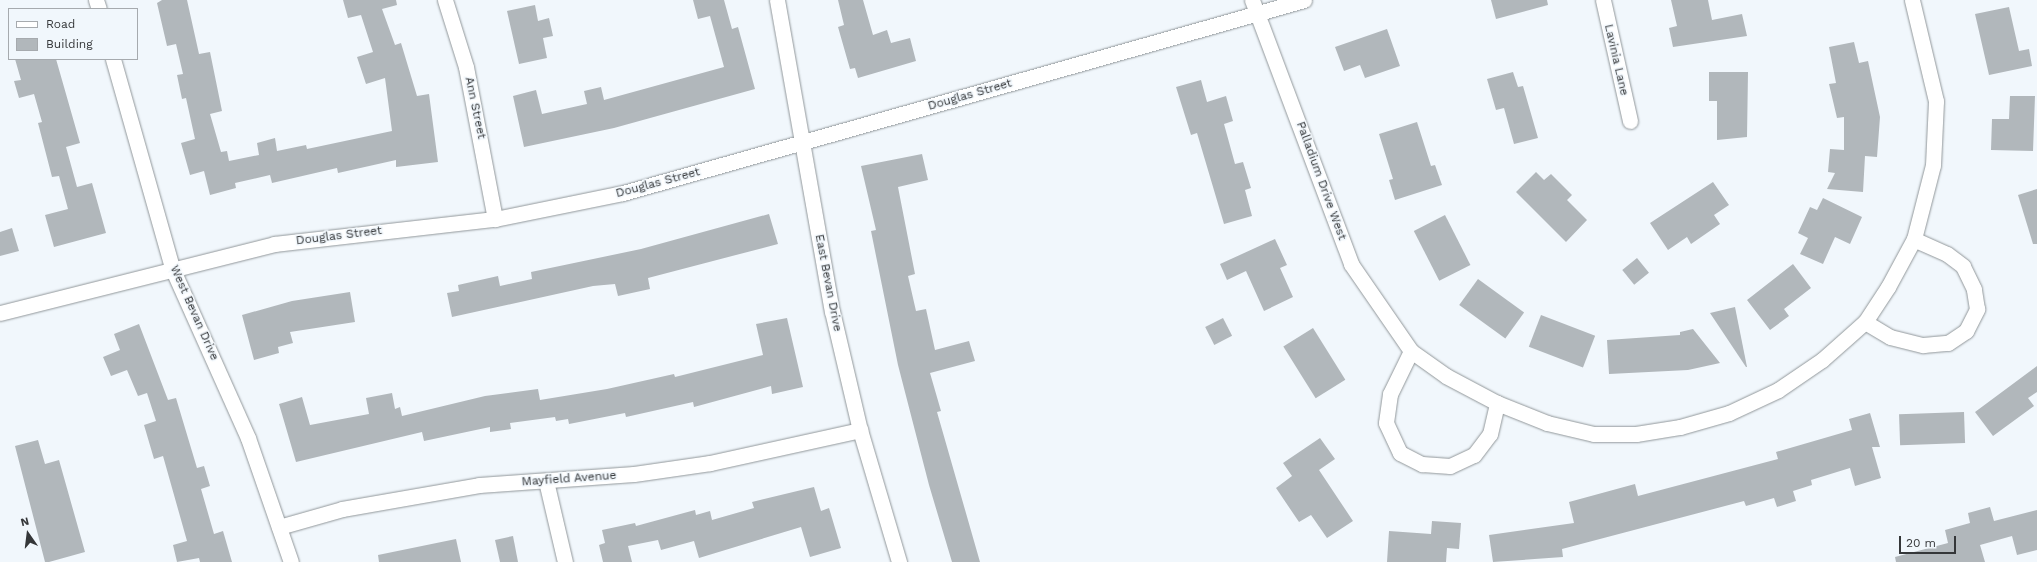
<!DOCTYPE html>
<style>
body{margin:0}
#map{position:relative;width:2037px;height:562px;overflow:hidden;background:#f1f7fc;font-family:"Work Sans",sans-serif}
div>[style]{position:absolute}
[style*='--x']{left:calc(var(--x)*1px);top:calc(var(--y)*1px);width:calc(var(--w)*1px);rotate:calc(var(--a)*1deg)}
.building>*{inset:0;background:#b1b7bb;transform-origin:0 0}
.roads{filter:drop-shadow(0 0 1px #91979a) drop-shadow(0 0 1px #91979a)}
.minor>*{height:15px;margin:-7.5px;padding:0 7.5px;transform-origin:7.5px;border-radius:7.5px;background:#fff}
span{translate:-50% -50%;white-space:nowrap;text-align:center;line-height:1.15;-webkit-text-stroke:3px #f1f7fc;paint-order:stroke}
.street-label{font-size:12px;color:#353739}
.legend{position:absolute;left:8px;top:8px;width:130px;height:52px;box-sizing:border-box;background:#f1f7fc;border:1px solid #a6aaae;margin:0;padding:5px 7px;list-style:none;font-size:12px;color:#353739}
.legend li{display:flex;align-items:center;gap:8px;height:20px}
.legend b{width:20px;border:1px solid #a6aaae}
.north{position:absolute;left:8px;top:514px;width:40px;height:40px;-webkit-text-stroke:3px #f1f7fc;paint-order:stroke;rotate:346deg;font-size:11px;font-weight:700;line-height:16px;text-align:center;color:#353739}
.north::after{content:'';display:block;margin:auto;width:14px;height:18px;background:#353739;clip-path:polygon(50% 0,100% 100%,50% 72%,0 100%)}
.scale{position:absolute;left:1899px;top:536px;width:57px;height:18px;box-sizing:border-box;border:2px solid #353739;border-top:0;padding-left:5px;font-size:12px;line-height:14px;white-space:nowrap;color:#353739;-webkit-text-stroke:3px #f1f7fc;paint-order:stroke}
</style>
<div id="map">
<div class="building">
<i style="clip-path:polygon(162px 0,187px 0,199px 54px,210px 52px,222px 111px,210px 114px,221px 152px,227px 151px,229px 161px,259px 155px,257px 143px,275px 138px,277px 151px,306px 145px,307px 149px,392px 131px,385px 78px,366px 84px,357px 57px,373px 52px,361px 15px,348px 18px,343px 0,396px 0,397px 5px,382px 9px,395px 45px,401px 43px,417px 96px,429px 94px,438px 162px,396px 167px,396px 160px,338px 173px,337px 168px,272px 183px,270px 175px,235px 183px,236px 188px,210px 195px,204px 171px,190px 175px,181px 143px,195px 139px,186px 98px,182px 99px,177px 75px,183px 74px,176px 44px,167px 46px,157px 3px)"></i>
<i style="clip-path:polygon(693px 0,724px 0,732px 29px,738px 27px,755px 89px,614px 128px,524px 147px,513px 96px,536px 90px,542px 114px,587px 104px,584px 91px,601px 87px,604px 100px,724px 67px,710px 16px,698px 19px)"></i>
<i style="clip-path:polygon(838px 0,863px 0,873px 35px,887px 30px,891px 43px,910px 38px,916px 61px,858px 78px,855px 68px,850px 69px,838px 27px,844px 25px)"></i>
<i style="clip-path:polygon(1491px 0,1547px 0,1548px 5px,1496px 19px)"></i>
<i style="clip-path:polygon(1671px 0,1708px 0,1712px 20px,1742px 14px,1747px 36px,1673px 47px,1669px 28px,1677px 26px)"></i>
<i style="clip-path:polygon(535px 5px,538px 21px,549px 18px,553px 36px,543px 38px,547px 58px,519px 64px,507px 11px)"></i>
<i style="clip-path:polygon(2009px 7px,2019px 51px,2029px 49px,2032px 66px,1989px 75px,1975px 14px)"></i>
<i style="clip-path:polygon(1387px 29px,1400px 66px,1365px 78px,1360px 65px,1344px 71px,1335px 47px)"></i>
<i style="clip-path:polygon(1854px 42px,1859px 63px,1868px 61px,1880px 117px,1877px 157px,1865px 156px,1863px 192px,1827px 189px,1835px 173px,1828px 172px,1830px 149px,1844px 150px,1844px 117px,1837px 118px,1829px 84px,1836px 83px,1829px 47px)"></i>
<i style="clip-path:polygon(15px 59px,56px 59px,80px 143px,66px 147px,77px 187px,92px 183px,106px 233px,54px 247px,45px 215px,68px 209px,59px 176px,52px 177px,38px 123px,42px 122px,34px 94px,19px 98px,14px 81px,21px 80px)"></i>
<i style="clip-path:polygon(1513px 72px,1518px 87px,1523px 86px,1538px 138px,1514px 144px,1504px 108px,1496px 110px,1487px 79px)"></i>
<i style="clip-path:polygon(1709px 72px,1748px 72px,1747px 137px,1717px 140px,1717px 101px,1709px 101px)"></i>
<i style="clip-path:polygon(1201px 80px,1207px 102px,1226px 96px,1233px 121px,1224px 124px,1235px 164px,1243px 162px,1251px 188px,1245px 190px,1252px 216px,1224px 224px,1197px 133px,1191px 135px,1176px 87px)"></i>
<i style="clip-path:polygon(2010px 96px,2035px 96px,2033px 151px,1991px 150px,1992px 119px,2009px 119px)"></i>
<i style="clip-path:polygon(1417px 122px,1431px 166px,1435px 165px,1442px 185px,1395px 200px,1389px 180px,1393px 179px,1379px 134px)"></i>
<i style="clip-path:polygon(922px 154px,928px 180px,898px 187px,915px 274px,908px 276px,916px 311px,926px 309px,935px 350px,969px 341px,975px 361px,930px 373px,941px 411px,937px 412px,980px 562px,952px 562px,929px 485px,898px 365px,871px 231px,876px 230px,861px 166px)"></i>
<i style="clip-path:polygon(1536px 172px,1544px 180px,1551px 174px,1572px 195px,1567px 200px,1587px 220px,1566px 242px,1516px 192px)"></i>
<i style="clip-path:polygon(1713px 182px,1729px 205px,1714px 215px,1720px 224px,1691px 244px,1687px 237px,1668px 250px,1650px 223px)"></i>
<i style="clip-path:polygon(2037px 189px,2037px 244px,2033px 244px,2018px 195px)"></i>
<i style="clip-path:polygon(1823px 198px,1862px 217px,1850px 244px,1835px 237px,1823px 264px,1800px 254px,1808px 238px,1798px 233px,1810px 207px,1817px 210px)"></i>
<i style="clip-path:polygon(769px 214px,778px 244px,648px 278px,650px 289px,618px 296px,615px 284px,593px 286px,452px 317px,447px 293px,459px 291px,458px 285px,498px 276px,500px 286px,532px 279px,531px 272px,641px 249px)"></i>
<i style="left:1445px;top:215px;width:56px;height:35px;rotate:63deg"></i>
<i style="clip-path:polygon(12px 228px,19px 251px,0 256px,0 232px)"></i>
<i style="clip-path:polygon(1275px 239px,1287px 265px,1280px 268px,1293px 297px,1264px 311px,1246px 271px,1227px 280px,1220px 264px)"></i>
<i style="left:1637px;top:258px;width:19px;height:19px;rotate:51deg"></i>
<i style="clip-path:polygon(1793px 264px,1811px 288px,1784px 309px,1789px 316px,1770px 330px,1747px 300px)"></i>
<i style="left:1478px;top:279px;width:57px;height:32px;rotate:36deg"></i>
<i style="clip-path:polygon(350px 292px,355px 322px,290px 332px,293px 343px,278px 347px,279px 353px,254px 360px,242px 315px,292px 301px)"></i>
<i style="clip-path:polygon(1735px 307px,1747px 367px,1746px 367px,1710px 313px)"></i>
<i style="left:1541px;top:315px;width:58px;height:34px;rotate:21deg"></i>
<i style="clip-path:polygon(787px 318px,803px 387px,772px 394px,771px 386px,694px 407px,693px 402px,626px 417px,625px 413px,569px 424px,568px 419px,556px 421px,555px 417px,510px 423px,511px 429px,490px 432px,490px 427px,424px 441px,422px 432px,296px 462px,279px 404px,302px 397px,310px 425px,369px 414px,366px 398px,392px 393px,395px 409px,400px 407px,402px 416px,485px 396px,538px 389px,540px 400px,607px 389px,674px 374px,675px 377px,763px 355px,756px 324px)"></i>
<i style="left:1223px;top:318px;width:20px;height:20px;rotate:63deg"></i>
<i style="clip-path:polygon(139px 324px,168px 400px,176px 398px,197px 468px,204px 466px,210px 486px,201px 489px,214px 534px,223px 531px,232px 562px,200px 562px,199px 558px,177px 562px,173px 545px,187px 541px,163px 456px,154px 459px,144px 425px,156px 421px,147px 393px,138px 396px,127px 370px,111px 376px,103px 357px,120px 350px,114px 334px)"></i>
<i style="left:1313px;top:328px;width:61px;height:35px;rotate:58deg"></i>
<i style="clip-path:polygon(1693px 329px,1720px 363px,1688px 370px,1609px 374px,1607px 340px,1680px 335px,1680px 332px)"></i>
<i style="clip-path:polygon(2037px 366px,2037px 392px,2028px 398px,2034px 406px,1993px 436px,1975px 412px)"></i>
<i style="left:1964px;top:412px;width:31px;height:65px;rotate:88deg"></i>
<i style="clip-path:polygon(1870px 413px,1880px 447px,1872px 447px,1881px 478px,1855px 486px,1850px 468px,1811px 480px,1812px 485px,1793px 491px,1796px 501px,1777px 507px,1774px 498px,1746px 506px,1744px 501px,1562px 549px,1563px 557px,1493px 562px,1489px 535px,1574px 523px,1569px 502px,1635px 484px,1638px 496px,1778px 459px,1776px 452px,1852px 430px,1849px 419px)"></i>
<i style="clip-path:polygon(1320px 438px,1335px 459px,1319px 470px,1353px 521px,1327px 538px,1311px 515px,1299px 522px,1276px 488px,1292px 476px,1283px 463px)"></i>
<i style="clip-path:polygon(38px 440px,45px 464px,59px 460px,85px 552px,49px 562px,45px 562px,15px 446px)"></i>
<i style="clip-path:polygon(814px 487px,821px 511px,829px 508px,841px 548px,810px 557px,801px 527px,699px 558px,694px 541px,661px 550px,658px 540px,628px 546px,632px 562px,603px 562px,599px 545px,605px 543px,602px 530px,635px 523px,636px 526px,695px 510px,696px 515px,710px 511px,712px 520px,754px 508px,752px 502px)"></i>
<i style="clip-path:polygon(1990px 507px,1994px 521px,2037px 510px,2037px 550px,2017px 555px,2012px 536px,1980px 545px,1985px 562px,1896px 562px,1895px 557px,1948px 543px,1945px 530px,1970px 523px,1968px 513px)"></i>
<i style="clip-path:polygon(1432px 521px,1461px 523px,1459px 549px,1447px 548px,1446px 562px,1387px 562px,1389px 531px,1431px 534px)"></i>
<i style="clip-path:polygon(513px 536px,518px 562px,500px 562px,495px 540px)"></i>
<i style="clip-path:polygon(456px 539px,461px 562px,379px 562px,378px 555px)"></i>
</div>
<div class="roads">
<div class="minor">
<i style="--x:96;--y:0;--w:9;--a:72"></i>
<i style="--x:445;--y:0;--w:70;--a:72.6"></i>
<i style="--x:466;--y:67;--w:155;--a:79.2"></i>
<i style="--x:777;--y:0;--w:316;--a:80"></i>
<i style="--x:832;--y:311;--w:122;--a:76.8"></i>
<i style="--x:860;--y:430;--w:138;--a:73.5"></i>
<i style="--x:1252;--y:0;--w:282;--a:69.4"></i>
<i style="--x:1351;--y:264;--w:106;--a:55.4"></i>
<i style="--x:1411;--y:351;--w:43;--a:35.5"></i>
<i style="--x:1446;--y:376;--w:58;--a:27.9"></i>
<i style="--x:1497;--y:403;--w:54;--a:21.8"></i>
<i style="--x:1547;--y:423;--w:48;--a:13.2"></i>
<i style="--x:1594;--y:434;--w:42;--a:0"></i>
<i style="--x:1636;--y:434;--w:45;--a:-9"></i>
<i style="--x:1680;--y:427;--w:51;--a:-15.9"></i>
<i style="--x:1729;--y:413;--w:54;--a:-25.1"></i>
<i style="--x:1778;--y:390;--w:53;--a:-34.3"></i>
<i style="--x:1822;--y:360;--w:57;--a:-41.5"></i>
<i style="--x:1865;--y:322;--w:42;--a:-56.7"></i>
<i style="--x:1888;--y:287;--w:55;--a:-61.6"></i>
<i style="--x:1914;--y:239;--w:76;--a:-75.6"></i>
<i style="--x:1933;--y:165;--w:64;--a:-87.3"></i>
<i style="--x:1936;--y:101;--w:104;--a:-103.4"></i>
<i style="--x:1603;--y:0;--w:124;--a:77.4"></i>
<i style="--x:113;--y:59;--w:217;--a:74.2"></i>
<i style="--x:172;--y:268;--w:186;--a:65.9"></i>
<i style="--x:248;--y:438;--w:131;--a:70.9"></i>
<i style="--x:0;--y:313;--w:283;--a:-14.1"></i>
<i style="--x:274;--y:244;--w:222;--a:-6.5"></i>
<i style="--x:495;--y:219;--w:131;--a:-11.5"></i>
<i style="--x:623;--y:193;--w:708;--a:-15.82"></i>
<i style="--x:1865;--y:322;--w:29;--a:31"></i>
<i style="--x:1890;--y:337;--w:34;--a:14"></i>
<i style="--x:1923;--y:345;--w:25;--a:-5"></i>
<i style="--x:1948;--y:343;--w:22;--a:-34"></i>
<i style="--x:1966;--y:331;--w:25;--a:-63"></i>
<i style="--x:1977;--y:309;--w:20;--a:-99"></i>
<i style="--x:1974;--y:289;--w:25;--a:-116"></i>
<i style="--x:1963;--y:266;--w:20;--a:-143"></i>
<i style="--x:1947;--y:254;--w:36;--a:-156"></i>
<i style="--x:1411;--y:351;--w:48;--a:116"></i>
<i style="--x:1390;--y:394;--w:29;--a:98"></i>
<i style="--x:1386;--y:423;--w:33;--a:65"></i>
<i style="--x:1400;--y:453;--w:25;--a:27"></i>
<i style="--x:1422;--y:464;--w:28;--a:4"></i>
<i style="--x:1450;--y:466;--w:26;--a:-25"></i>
<i style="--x:1474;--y:455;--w:26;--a:-53"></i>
<i style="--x:1490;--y:434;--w:32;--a:-77"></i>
<i style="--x:546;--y:481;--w:83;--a:76.8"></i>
<i style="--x:279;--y:527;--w:66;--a:-15.9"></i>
<i style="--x:342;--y:509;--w:139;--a:-9.9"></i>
<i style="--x:479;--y:485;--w:155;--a:-4.1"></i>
<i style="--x:634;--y:474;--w:77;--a:-8.2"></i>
<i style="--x:710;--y:463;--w:154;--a:-12.4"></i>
</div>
</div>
<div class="street-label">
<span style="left:1616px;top:60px;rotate:77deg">Lavinia Lane</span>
<span style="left:970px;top:95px;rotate:-16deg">Douglas Street</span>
<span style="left:475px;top:108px;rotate:78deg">Ann Street</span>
<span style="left:1321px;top:181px;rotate:70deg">Palladium Drive West</span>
<span style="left:658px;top:183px;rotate:-15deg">Douglas Street</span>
<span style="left:339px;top:236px;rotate:-7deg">Douglas Street</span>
<span style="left:828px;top:283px;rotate:79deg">East Bevan Drive</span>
<span style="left:194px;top:313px;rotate:66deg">West Bevan Drive</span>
<span style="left:569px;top:479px;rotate:-4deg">Mayfield Avenue</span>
</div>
<ul class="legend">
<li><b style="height:5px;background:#fff"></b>Road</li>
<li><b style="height:11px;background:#b1b7bb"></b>Building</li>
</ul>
<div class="north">N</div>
<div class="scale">20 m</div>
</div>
